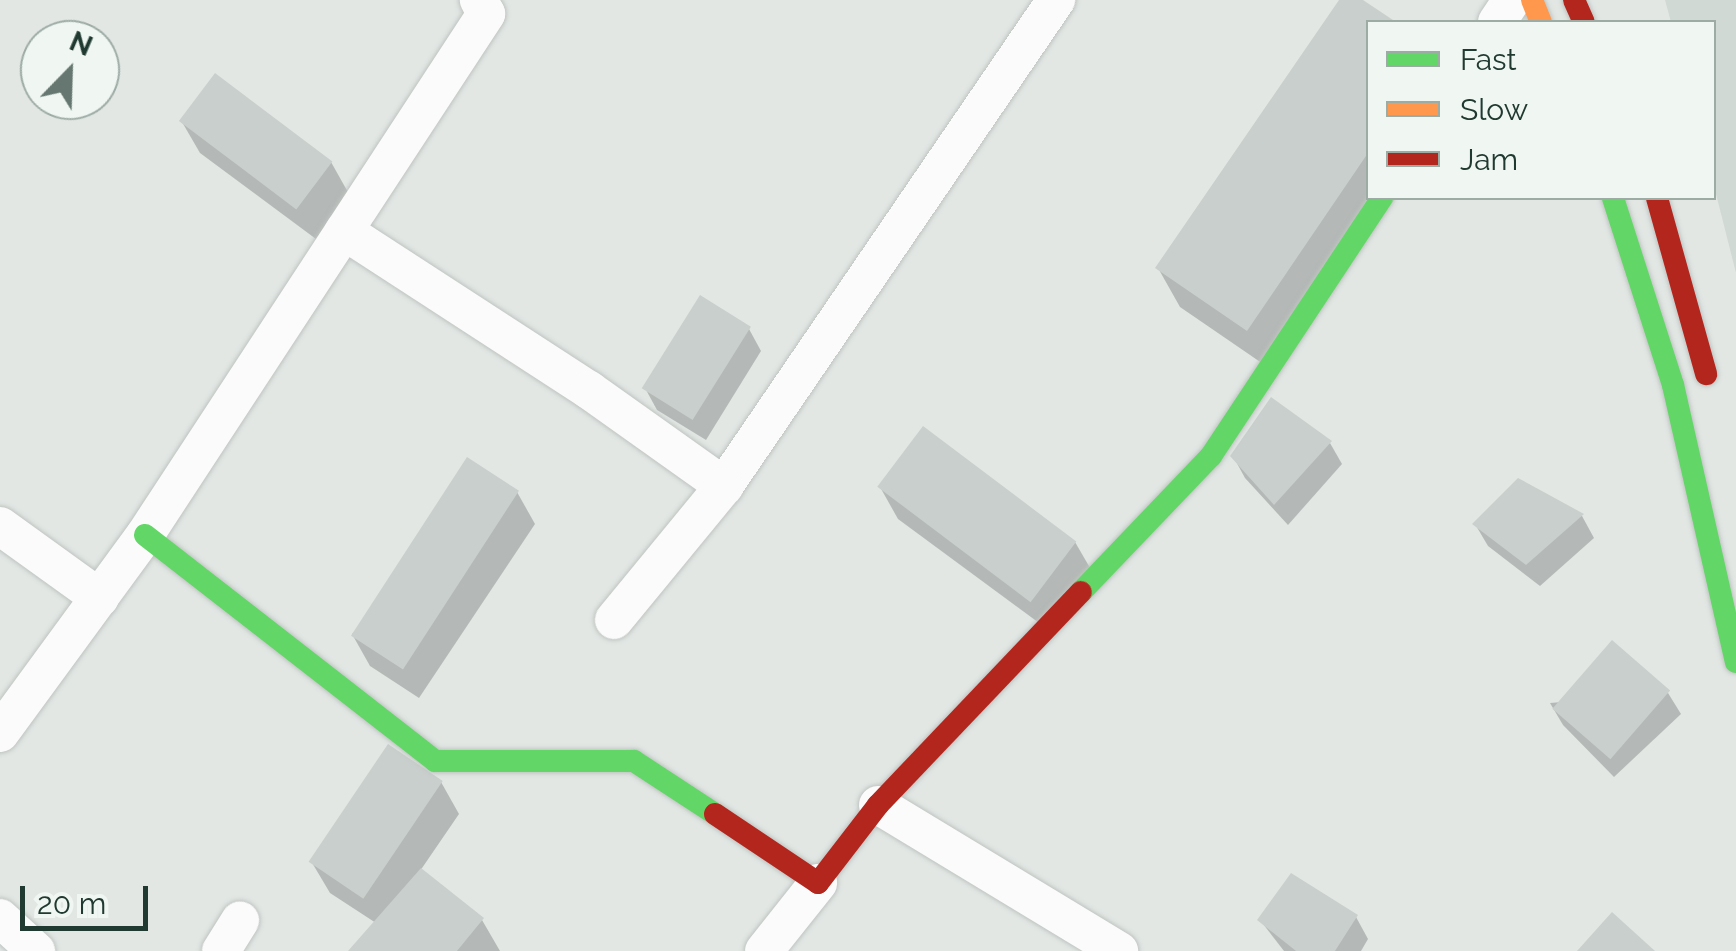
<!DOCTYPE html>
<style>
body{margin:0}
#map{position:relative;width:1736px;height:951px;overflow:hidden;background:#e2e7e4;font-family:Raleway,sans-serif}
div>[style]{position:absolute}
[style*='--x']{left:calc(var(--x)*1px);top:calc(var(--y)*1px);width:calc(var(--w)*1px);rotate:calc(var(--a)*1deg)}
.built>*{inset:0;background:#d0d9d4}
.shadow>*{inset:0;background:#0003}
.building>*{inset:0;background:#c9cfcc;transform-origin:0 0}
.roads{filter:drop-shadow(0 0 2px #bfc4c1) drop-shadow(0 0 2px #bfc4c1)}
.street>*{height:38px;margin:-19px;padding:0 19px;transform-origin:19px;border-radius:19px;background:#fbfbfb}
.fast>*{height:22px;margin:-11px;padding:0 11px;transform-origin:11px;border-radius:11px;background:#63d668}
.slow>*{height:22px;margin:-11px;padding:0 11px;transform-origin:11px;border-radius:11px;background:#ff974d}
.jam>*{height:22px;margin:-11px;padding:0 11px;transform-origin:11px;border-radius:11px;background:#b3261e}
span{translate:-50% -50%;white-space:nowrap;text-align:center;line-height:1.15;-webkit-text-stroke:9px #f0f7f3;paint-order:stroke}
.legend{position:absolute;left:1366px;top:20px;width:350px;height:180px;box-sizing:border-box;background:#f0f7f3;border:2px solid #9daba5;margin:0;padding:12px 18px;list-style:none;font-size:30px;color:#213a31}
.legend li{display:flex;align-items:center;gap:20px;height:50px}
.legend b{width:50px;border:2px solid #9daba5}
.north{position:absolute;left:20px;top:20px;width:100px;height:100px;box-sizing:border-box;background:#f0f7f3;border:2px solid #9daba5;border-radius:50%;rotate:23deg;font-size:28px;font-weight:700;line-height:40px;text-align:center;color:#213a31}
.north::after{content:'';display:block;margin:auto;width:35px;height:45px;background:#657770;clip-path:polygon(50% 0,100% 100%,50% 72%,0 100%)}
.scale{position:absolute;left:20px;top:886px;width:128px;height:45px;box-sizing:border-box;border:5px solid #213a31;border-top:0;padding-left:12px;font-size:30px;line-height:35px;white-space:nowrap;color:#213a31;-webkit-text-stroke:8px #f0f7f3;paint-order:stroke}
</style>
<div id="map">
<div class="built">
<i style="clip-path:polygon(1665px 0,1736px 0,1736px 273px,1714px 186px,1714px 22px,1671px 22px)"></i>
</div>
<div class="shadow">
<i style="clip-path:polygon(1342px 0,1359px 0,1391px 22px,1368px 22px,1368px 198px,1269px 368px,1180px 307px,1158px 268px)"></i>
<i style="clip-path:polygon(182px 122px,331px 162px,349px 194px,316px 239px,200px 153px)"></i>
<i style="clip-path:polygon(749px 329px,761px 351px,706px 440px,657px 410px,645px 388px)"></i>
<i style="clip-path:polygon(1330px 443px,1342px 464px,1288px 525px,1245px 478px,1233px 456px)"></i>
<i style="clip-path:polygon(1519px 481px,1582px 516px,1594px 538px,1540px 586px,1488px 546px,1475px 524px)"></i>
<i style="clip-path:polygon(880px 487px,1075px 542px,1093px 573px,1050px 631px,898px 519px)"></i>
<i style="clip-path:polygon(517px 492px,535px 524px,419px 698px,370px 666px,352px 634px)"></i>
<i style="clip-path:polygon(1668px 693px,1681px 714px,1614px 777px,1563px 725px,1550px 703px)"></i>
<i style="clip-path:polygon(441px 782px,459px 814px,420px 871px,482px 920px,500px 951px,351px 951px,376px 923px,330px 893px,311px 861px)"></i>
<i style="clip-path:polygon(1356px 917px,1368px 939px,1361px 951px,1284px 951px,1260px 920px)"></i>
</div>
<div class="building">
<i style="clip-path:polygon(1339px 0,1363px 0,1396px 22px,1368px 22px,1368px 153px,1247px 331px,1155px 268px)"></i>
<i style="left:215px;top:73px;width:147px;height:60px;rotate:37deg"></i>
<i style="left:700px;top:295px;width:60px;height:110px;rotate:32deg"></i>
<i style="clip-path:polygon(1271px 397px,1332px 441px,1274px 505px,1230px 456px)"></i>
<i style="left:923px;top:426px;width:192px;height:76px;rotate:37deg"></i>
<i style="left:467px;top:457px;width:62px;height:213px;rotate:33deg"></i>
<i style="clip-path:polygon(1518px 478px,1584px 514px,1526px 565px,1472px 524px)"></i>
<i style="left:1612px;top:640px;width:77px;height:91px;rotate:41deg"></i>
<i style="left:388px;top:744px;width:66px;height:142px;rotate:34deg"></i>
<i style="clip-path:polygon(421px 868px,484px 918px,457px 951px,348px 951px)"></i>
<i style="clip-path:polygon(1291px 873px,1358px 915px,1335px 951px,1296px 951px,1257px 920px)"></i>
<i style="clip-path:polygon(1612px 912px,1655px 951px,1577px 951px)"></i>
</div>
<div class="roads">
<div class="street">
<i style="--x:1497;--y:22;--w:27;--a:-56"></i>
<i style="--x:344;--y:231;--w:292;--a:33"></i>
<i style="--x:589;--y:390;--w:166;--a:35.4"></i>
<i style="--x:724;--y:486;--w:589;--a:-55.66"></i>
<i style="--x:0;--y:526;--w:123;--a:35.8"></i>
<i style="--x:614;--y:620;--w:173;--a:-50.6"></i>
<i style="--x:0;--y:733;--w:245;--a:-53.8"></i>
<i style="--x:145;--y:535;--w:623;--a:-56.79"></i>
<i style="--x:486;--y:14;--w:16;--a:-117"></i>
<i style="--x:878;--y:805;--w:282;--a:31.2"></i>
<i style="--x:0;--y:918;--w:49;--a:42.5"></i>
<i style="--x:221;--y:951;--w:36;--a:-58"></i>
<i style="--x:764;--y:951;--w:87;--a:-51.5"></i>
</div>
<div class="fast">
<i style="--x:1613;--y:198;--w:196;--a:72.2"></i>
<i style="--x:1673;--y:385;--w:284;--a:77.2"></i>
<i style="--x:145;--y:535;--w:368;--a:37.9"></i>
<i style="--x:435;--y:761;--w:199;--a:0"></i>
<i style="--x:634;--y:761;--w:97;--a:33.2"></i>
<i style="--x:1081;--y:592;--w:188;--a:-46.3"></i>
<i style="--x:1211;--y:456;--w:310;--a:-56.5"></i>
</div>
<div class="slow">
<i style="--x:1532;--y:0;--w:24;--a:68"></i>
</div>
<div class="jam">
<i style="--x:1574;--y:0;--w:24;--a:66"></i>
<i style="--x:1657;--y:198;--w:183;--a:74.4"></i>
<i style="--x:715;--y:814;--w:124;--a:33.8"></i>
<i style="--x:818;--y:883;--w:98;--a:-52.4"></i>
<i style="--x:878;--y:805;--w:294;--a:-46.4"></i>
</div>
</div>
<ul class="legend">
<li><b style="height:12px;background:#63d668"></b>Fast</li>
<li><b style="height:12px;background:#ff974d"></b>Slow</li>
<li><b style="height:12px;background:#b3261e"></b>Jam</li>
</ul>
<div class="north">N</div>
<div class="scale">20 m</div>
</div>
